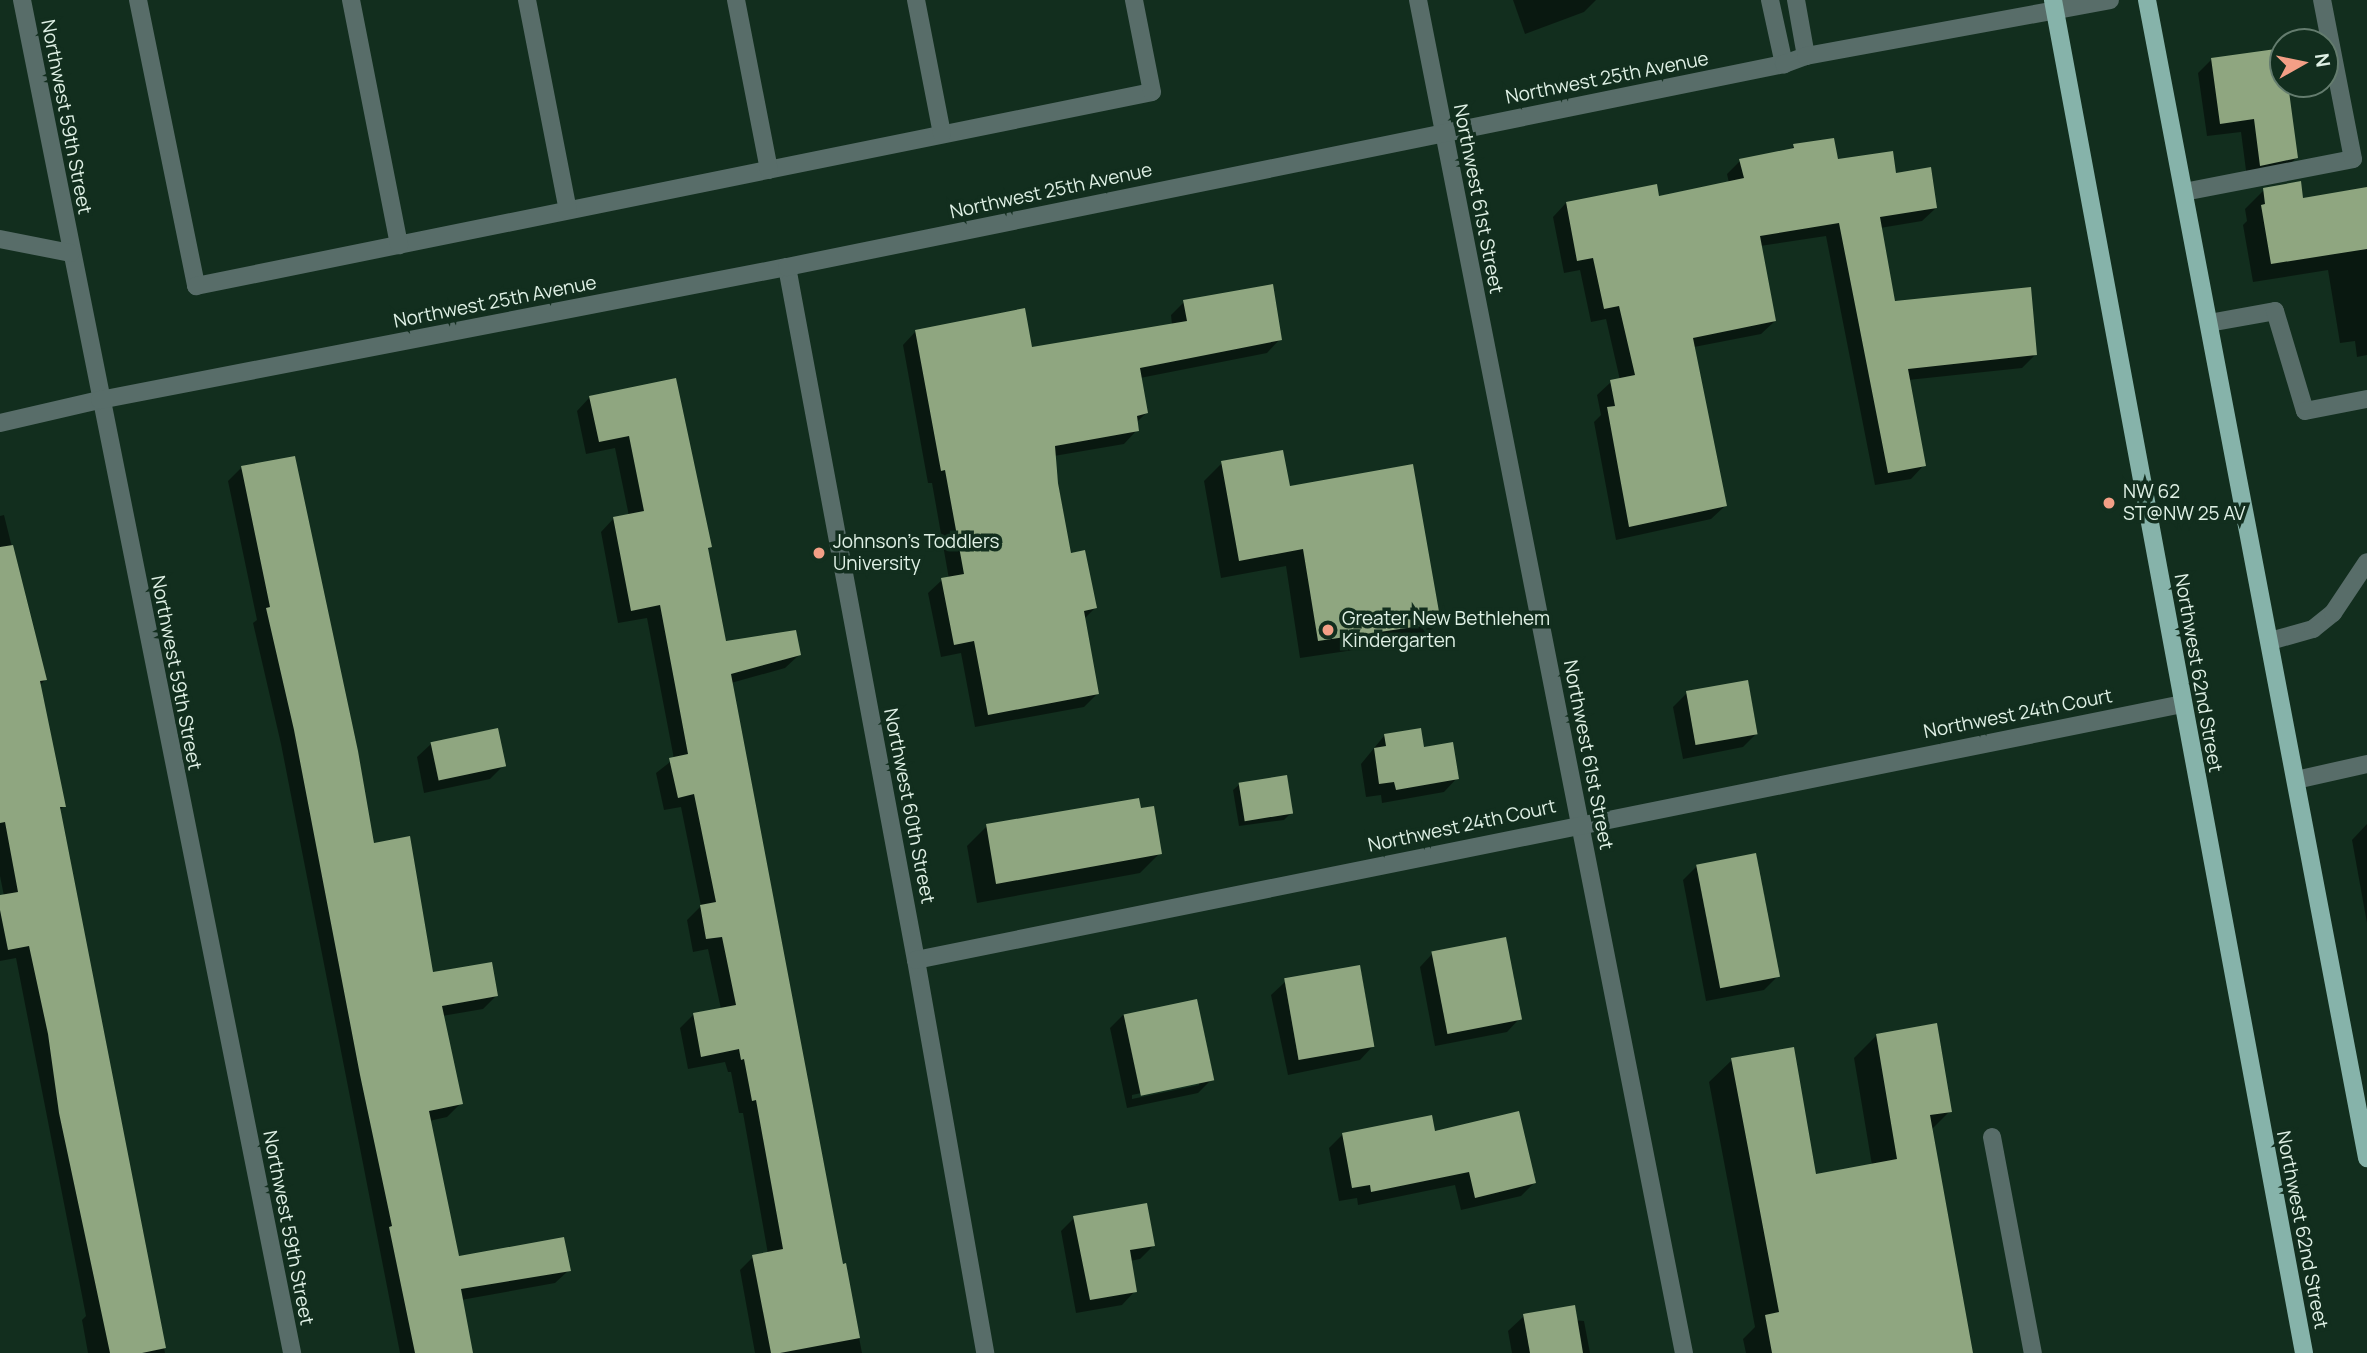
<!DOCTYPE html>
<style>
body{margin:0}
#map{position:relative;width:2367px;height:1353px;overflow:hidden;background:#122e1e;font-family:Manrope,sans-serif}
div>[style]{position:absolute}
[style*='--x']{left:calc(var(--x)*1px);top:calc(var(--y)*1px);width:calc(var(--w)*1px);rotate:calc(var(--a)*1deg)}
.shadow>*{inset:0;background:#0007}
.building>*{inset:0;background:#8fa680;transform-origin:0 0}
.minor>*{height:18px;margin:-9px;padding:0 9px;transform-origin:9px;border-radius:9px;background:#586d69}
.major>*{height:18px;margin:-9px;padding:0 9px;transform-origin:9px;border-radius:9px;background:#86b3aa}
.dots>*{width:19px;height:19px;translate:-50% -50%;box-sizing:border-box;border:4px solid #122e1e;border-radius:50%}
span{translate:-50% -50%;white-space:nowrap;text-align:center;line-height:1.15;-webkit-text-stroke:7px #122e1e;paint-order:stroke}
.street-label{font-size:19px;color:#dff0e5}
.poi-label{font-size:19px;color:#dff0e5}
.left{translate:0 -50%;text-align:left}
.north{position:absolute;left:2269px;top:28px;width:70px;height:70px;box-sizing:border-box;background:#122e1e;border:2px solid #647c6e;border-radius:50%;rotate:81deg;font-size:19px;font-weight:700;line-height:28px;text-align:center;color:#dff0e5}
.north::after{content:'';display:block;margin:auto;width:24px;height:32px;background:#f39f86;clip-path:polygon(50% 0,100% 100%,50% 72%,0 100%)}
</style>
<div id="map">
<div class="shadow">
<i style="clip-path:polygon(1513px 0,1596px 0,1584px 12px,1525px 34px)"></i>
<i style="clip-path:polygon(2283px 58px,2283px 84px,2286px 84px,2296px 158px,2283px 171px,2247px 178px,2241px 132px,2207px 136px,2198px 73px,2212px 59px)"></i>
<i style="clip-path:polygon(1794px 146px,1836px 161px,1894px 175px,1936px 208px,1922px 221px,1880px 228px,1894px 303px,2036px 354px,2022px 368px,1908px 380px,1924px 465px,1911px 479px,1875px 485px,1826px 236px,1760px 246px,1775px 321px,1761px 334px,1694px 347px,1725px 506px,1711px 519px,1616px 540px,1594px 422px,1601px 415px,1597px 395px,1611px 382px,1620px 380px,1606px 319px,1591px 322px,1580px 270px,1564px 273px,1553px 217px,1566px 203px,1658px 198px,1729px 183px,1727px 174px,1740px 161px,1790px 150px)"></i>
<i style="clip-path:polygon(2367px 189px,2367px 355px,2357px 357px,2355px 341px,2340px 343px,2328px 270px,2253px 282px,2243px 225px,2247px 221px,2245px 209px,2264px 190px,2302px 200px)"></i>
<i style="clip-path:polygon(1184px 302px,1280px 339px,1267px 353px,1140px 378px,1146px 413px,1136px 423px,1137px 430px,1124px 444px,1054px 456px,1069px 555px,1095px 608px,1084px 619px,1098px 693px,1084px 707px,975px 727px,961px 653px,941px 657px,928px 593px,942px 580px,949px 579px,932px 483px,928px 483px,903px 345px,916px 331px,1031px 349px,1172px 325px,1171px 315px)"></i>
<i style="clip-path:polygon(675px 380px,710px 547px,707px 550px,724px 643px,799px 655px,785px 668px,731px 683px,842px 1266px,845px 1265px,862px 1353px,755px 1353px,740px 1270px,753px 1257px,768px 1254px,743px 1113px,739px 1113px,731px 1072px,728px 1072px,725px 1062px,688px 1069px,680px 1028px,693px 1015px,721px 1009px,708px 949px,693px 952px,687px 920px,701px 906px,681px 807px,664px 810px,656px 773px,674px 759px,647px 618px,618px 623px,601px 532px,614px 518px,629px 516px,615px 448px,586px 454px,577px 411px,590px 397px)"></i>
<i style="clip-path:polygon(1222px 463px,1288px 488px,1439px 622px,1421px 640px,1300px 658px,1286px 566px,1221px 578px,1204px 481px)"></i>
<i style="clip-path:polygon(241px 468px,372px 845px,432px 974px,496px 996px,483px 1009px,442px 1016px,461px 1103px,447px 1117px,429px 1121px,458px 1258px,569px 1270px,555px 1283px,461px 1300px,471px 1353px,400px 1353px,281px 744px,253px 623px,257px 620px,228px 481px)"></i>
<i style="clip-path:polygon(4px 515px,45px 680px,39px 686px,64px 806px,59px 811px,165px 1353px,88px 1353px,82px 1320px,86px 1316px,16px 958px,0 961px,0 897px,4px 896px,0 876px,0 516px)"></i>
<i style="clip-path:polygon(1687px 693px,1756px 734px,1743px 747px,1683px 759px,1673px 707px)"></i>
<i style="clip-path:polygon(1384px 736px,1422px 749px,1457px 778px,1444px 792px,1382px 803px,1381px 795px,1366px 797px,1361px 764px)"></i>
<i style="clip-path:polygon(431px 744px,504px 765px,490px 779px,424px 793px,417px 757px)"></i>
<i style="clip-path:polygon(1240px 784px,1291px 813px,1284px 820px,1239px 826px,1233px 790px)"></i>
<i style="clip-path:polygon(2367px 824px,2367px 923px,2352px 840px)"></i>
<i style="clip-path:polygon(987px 826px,1160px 853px,1140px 873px,977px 903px,967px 846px)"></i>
<i style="clip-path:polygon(1697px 866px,1777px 977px,1764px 990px,1706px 1001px,1683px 880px)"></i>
<i style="clip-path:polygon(1433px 953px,1520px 1018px,1507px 1032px,1435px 1046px,1420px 967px)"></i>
<i style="clip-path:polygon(1285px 982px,1373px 1046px,1360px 1060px,1288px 1075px,1271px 995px)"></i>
<i style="clip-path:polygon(evenodd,1123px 1015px,1212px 1079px,1198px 1093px,1127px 1108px,1110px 1028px,1123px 1015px,1199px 1081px,1199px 1085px,1132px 1099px,1132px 1095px,1199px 1081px)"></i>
<i style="clip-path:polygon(1877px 1035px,1950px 1111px,1931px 1130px,1971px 1353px,1746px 1353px,1743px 1339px,1755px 1327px,1709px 1082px,1732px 1060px,1815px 1176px,1872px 1165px,1854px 1058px)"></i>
<i style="clip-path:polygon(1433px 1133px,1534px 1183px,1521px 1196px,1461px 1210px,1455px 1185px,1358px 1205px,1357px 1198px,1339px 1201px,1329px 1148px,1343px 1134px)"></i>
<i style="clip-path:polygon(1074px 1218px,1153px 1246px,1140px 1259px,1130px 1261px,1135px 1291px,1122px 1305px,1076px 1313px,1061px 1231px)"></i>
<i style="clip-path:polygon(1524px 1316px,1584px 1321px,1590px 1353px,1512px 1353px,1508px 1331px)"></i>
</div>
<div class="building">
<i style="clip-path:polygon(2283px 48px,2283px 84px,2288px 84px,2298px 158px,2260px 166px,2254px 119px,2220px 124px,2211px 58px)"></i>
<i style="clip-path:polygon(1834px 138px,1838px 159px,1893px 151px,1896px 173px,1931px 167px,1937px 208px,1880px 217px,1895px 301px,2031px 287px,2037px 355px,1908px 369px,1926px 466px,1888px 473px,1839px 223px,1760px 236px,1776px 321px,1693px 338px,1727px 506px,1629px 527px,1607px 407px,1615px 406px,1610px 380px,1635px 375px,1619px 306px,1604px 309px,1593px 258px,1577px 261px,1566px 202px,1657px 184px,1659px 196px,1744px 178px,1739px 159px,1794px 148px,1793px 144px)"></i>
<i style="clip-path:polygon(2301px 181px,2303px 198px,2367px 187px,2367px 249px,2271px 264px,2261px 205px,2265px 204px,2263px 188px)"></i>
<i style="clip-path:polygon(1273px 284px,1282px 340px,1140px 368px,1148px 413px,1137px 416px,1139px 431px,1055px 446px,1058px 483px,1071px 553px,1085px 550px,1097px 608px,1084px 611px,1099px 694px,988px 715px,974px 641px,954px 645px,941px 578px,964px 574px,945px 470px,941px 471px,915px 330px,1025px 308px,1032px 347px,1187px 321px,1183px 300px)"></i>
<i style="clip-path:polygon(676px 378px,712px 547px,708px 548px,726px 641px,796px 630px,801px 655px,731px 674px,843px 1264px,846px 1263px,860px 1338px,780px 1353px,771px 1353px,752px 1255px,783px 1249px,756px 1100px,752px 1101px,744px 1059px,741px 1060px,739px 1049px,701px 1057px,693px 1013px,736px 1005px,722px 937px,706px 939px,700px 905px,716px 902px,694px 794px,678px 798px,669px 758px,688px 754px,660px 605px,631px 611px,613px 517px,644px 511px,629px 436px,599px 442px,589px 396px)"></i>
<i style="clip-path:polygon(1283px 450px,1290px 486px,1413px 464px,1441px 623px,1318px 641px,1303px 549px,1239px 561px,1221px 461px)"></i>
<i style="clip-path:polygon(295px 456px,358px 751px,374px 843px,410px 836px,433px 972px,492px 962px,498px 996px,442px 1006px,463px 1104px,429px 1111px,459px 1256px,564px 1237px,571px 1271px,461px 1289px,473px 1353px,415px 1353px,389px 1227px,392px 1226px,360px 1075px,294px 730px,266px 608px,270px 607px,241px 466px)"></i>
<i style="clip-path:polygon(13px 545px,47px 680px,40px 681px,66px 807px,60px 807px,166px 1348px,142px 1353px,110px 1353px,59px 1113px,48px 1034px,29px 946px,8px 950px,0 910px,0 895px,18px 892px,5px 822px,0 823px,0 547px)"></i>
<i style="left:1748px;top:680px;width:55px;height:63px;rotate:80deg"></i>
<i style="left:498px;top:728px;width:39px;height:69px;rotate:78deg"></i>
<i style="clip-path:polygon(1421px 728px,1424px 747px,1453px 742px,1459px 779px,1396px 790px,1394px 782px,1379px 784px,1374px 748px,1386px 746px,1384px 734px)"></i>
<i style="left:1287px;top:775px;width:39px;height:49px;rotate:81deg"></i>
<i style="clip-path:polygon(1139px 798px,1141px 808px,1154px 806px,1162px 854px,996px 884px,986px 824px)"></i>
<i style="left:1756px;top:853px;width:126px;height:61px;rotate:79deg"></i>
<i style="left:1506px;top:937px;width:84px;height:76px;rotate:79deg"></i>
<i style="left:1360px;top:965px;width:83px;height:77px;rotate:80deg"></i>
<i style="left:1197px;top:999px;width:83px;height:75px;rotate:78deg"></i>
<i style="clip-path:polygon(1937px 1023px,1952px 1112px,1930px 1115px,1973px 1353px,1772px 1353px,1765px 1315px,1779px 1312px,1731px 1058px,1794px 1047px,1816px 1174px,1897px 1159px,1876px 1034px)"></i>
<i style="clip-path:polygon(1519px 1111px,1536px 1183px,1475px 1198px,1469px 1172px,1371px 1192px,1370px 1185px,1352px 1188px,1342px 1133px,1432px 1115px,1435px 1131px)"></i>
<i style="clip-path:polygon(1147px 1203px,1155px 1246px,1130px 1250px,1137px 1292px,1090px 1300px,1073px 1216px)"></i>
<i style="clip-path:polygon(1575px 1305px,1583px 1353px,1530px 1353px,1523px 1314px)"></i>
</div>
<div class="minor">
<i style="--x:22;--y:0;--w:1380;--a:78.71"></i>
<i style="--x:138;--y:0;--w:292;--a:78.5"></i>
<i style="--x:196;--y:286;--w:975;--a:-11.47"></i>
<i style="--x:1152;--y:92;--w:94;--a:-101.1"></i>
<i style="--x:351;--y:0;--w:250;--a:78.9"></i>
<i style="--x:527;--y:0;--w:214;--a:79"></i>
<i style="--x:736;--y:0;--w:173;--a:79"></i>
<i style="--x:916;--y:0;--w:136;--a:79"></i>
<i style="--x:1418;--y:0;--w:1379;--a:78.88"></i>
<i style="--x:1770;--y:0;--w:66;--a:77.7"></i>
<i style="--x:1796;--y:0;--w:57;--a:79.9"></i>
<i style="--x:2184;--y:192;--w:172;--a:-11"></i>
<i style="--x:2353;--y:159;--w:162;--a:-101"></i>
<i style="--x:0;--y:239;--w:72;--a:11.2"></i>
<i style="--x:787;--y:267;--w:705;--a:79.46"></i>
<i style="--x:916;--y:960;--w:399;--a:80"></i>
<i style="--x:2209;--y:323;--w:67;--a:-10.3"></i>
<i style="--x:2275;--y:311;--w:104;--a:73.3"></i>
<i style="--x:2305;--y:411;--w:63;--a:-11"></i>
<i style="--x:0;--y:423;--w:103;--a:-13"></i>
<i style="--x:100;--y:400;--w:700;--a:-10.96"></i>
<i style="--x:787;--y:267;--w:1017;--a:-11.51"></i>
<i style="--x:1784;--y:64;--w:23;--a:-20"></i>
<i style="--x:1806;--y:56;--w:309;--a:-10.4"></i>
<i style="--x:2270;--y:641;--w:45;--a:-15.6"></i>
<i style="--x:2313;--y:629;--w:26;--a:-39"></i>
<i style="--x:2333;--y:613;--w:61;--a:-56.3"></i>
<i style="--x:2296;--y:780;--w:73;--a:-12.7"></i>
<i style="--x:916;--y:960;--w:1292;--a:-11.43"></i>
<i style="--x:1992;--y:1137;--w:220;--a:79.3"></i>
</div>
<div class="major">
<i style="--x:2053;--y:0;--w:1376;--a:79.49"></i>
<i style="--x:2147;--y:0;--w:1179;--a:79.24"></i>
</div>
<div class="dots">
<i style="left:2109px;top:503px;background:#f39f86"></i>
<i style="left:819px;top:553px;background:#f39f86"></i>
<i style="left:1328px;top:630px;background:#f39f86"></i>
</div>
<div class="street-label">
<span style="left:1607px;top:78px;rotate:-11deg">Northwest 25th Avenue</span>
<span style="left:66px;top:117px;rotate:79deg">Northwest 59th Street</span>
<span style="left:1051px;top:191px;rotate:-12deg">Northwest 25th Avenue</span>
<span style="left:1478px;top:199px;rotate:79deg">Northwest 61st Street</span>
<span style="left:495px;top:302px;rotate:-11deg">Northwest 25th Avenue</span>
<span style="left:176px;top:673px;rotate:79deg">Northwest 59th Street</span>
<span style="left:2198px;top:673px;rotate:80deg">Northwest 62nd Street</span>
<span style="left:2018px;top:714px;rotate:-11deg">Northwest 24th Court</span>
<span style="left:1588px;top:755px;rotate:79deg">Northwest 61st Street</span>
<span style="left:909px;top:806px;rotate:79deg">Northwest 60th Street</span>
<span style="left:1462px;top:826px;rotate:-12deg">Northwest 24th Court</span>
<span style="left:288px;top:1228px;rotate:79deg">Northwest 59th Street</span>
<span style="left:2302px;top:1230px;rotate:79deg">Northwest 62nd Street</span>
</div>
<div class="poi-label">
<span class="left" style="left:2123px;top:503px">NW 62<br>ST@NW 25 AV</span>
<span class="left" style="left:833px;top:553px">Johnson's Toddlers<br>University</span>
<span class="left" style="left:1342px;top:630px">Greater New Bethlehem<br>Kindergarten</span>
</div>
<div class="north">N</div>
</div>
